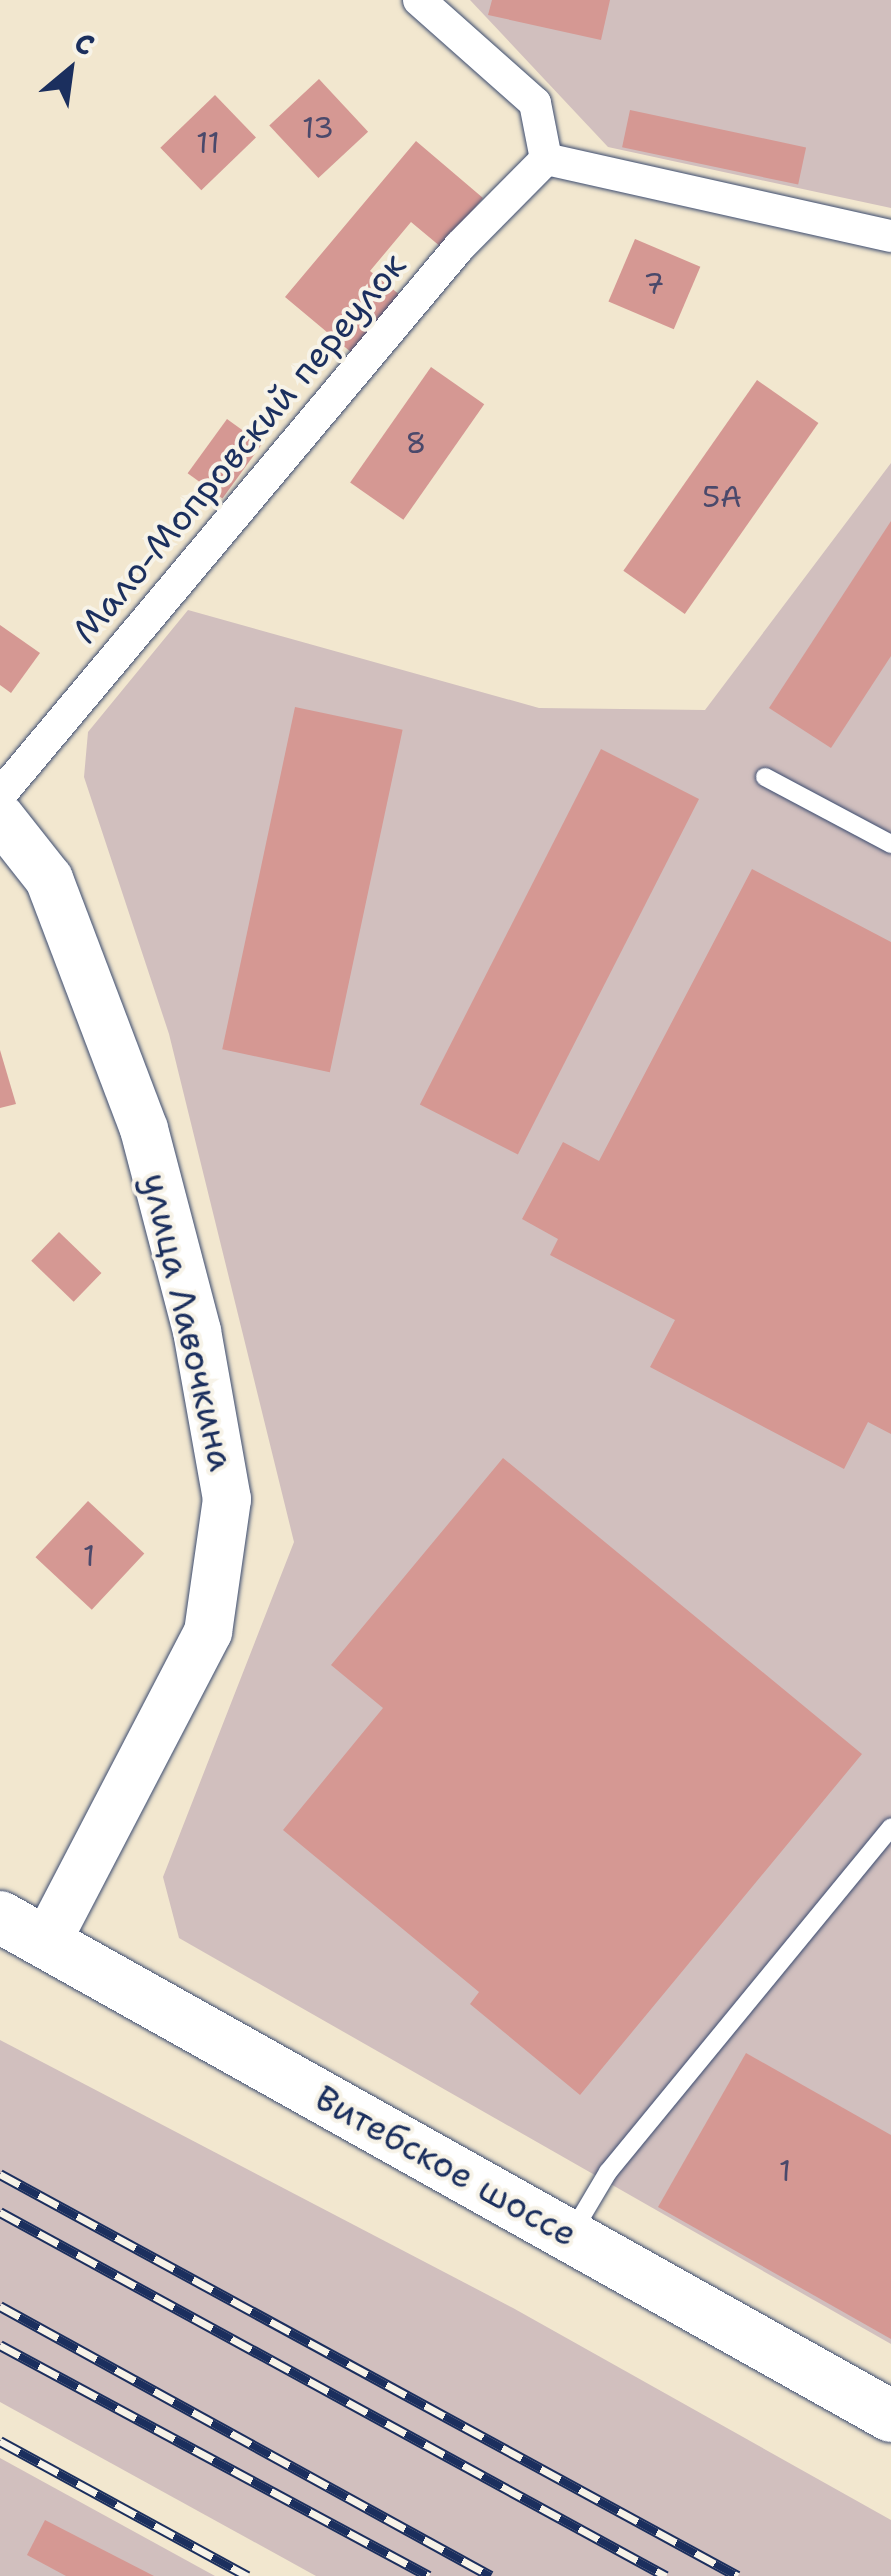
<!DOCTYPE html>
<meta charset="utf-8">
<style>
body{margin:0}
#map{position:relative;width:891px;height:2576px;overflow:hidden;background:#f2e7cf;font-family:"Shantell Sans",sans-serif}
div>[style]{position:absolute}
[style*='--x']{left:calc(var(--x)*1px);top:calc(var(--y)*1px);width:calc(var(--w)*1px);rotate:calc(var(--a)*1deg)}
.industrial>*{inset:0;background:#d1bfbe}
.building>*{inset:0;background:#d59893;transform-origin:0 0}
.roads{filter:drop-shadow(0 0 2px #3b4b6f) drop-shadow(0 0 2px #3b4b6f)}
.lane>*{height:18px;margin:-9px;padding:0 9px;transform-origin:9px;border-radius:9px;background:#fff}
.street>*{height:32px;margin:-16px;padding:0 16px;transform-origin:16px;border-radius:16px;background:#fff}
.secondary>*{height:48px;margin:-24px;padding:0 24px;transform-origin:24px;border-radius:24px;background:#fff}
.primary>*{height:52px;margin:-26px;padding:0 26px;transform-origin:26px;border-radius:26px;background:#fff}
.rail>*{height:11px;margin-top:-5.5px;transform-origin:0;background:repeating-linear-gradient(90deg,#f7f3e8 0 22px,#1b2f5e 0 44px);box-sizing:border-box;border-block:2px solid #1b2f5e}
span{translate:-50% -50%;white-space:nowrap;text-align:center;line-height:1.15;-webkit-text-stroke:8px #f7f3e8;paint-order:stroke}
.number-label{font-size:30px;color:#4a496b}
.number-label span{-webkit-text-stroke-width:0}
.street-label{font-size:35px;color:#1b2f5e}
.north{position:absolute;left:20px;top:20px;width:100px;height:100px;-webkit-text-stroke:8px #f7f3e8;paint-order:stroke;rotate:29deg;font-size:28px;font-weight:700;line-height:40px;text-align:center;color:#1b2f5e}
.north::after{content:'';display:block;margin:auto;width:35px;height:45px;background:#1b2f5e;clip-path:polygon(50% 0,100% 100%,50% 72%,0 100%)}
</style>
<div id="map">
<div class="industrial">
<i style="clip-path:polygon(470px 0,891px 0,891px 208px,608px 147px)"></i>
<i style="clip-path:polygon(891px 463px,891px 2344px,179px 1938px,163px 1877px,294px 1542px,169px 1034px,84px 777px,88px 732px,188px 610px,539px 708px,705px 710px)"></i>
<i style="clip-path:polygon(0 2040px,513px 2308px,891px 2520px,891px 2576px,316px 2576px,0 2402px)"></i>
<i style="clip-path:polygon(0 2458px,215px 2576px,0 2576px)"></i>
</div>
<div class="building">
<i style="clip-path:polygon(492px 0,610px 0,601px 40px,488px 15px)"></i>
<i style="left:319px;top:79px;width:72px;height:68px;rotate:47deg"></i>
<i style="left:215px;top:95px;width:59px;height:76px;rotate:46deg"></i>
<i style="left:630px;top:110px;width:180px;height:38px;rotate:12deg"></i>
<i style="clip-path:polygon(416px 141px,483px 198px,441px 247px,411px 222px,370px 271px,400px 295px,352px 353px,285px 297px)"></i>
<i style="left:635px;top:239px;width:71px;height:68px;rotate:23deg"></i>
<i style="left:431px;top:367px;width:65px;height:141px;rotate:35deg"></i>
<i style="left:757px;top:380px;width:75px;height:233px;rotate:35deg"></i>
<i style="left:227px;top:419px;width:43px;height:67px;rotate:36deg"></i>
<i style="clip-path:polygon(891px 521px,891px 656px,831px 748px,769px 708px)"></i>
<i style="clip-path:polygon(0 625px,40px 653px,11px 693px,0 685px)"></i>
<i style="left:295px;top:707px;width:110px;height:350px;rotate:12deg"></i>
<i style="left:601px;top:749px;width:110px;height:399px;rotate:27deg"></i>
<i style="clip-path:polygon(752px 869px,891px 942px,891px 1434px,868px 1422px,844px 1469px,650px 1367px,675px 1320px,550px 1255px,558px 1239px,522px 1219px,563px 1142px,599px 1161px)"></i>
<i style="clip-path:polygon(0 1050px,16px 1104px,0 1108px)"></i>
<i style="left:59px;top:1232px;width:59px;height:40px;rotate:44deg"></i>
<i style="clip-path:polygon(503px 1458px,862px 1754px,580px 2095px,470px 2004px,479px 1992px,283px 1830px,383px 1708px,331px 1665px)"></i>
<i style="left:88px;top:1501px;width:77px;height:77px;rotate:43deg"></i>
<i style="clip-path:polygon(746px 2053px,891px 2135px,891px 2339px,658px 2207px)"></i>
<i style="clip-path:polygon(45px 2520px,154px 2576px,66px 2576px,27px 2555px)"></i>
</div>
<div class="roads">
<div class="lane">
<i style="--x:765;--y:777;--w:143;--a:28"></i>
<i style="--x:573;--y:2231;--w:69;--a:-59.3"></i>
<i style="--x:608;--y:2172;--w:446;--a:-50.6"></i>
</div>
<div class="street">
<i style="--x:419;--y:0;--w:155;--a:41.6"></i>
<i style="--x:535;--y:103;--w:57;--a:78.9"></i>
<i style="--x:546;--y:159;--w:353;--a:12.6"></i>
<i style="--x:0;--y:795;--w:716;--a:-50.04"></i>
<i style="--x:460;--y:246;--w:122;--a:-45.3"></i>
</div>
<div class="secondary">
<i style="--x:0;--y:817;--w:79;--a:51.7"></i>
<i style="--x:49;--y:879;--w:267;--a:69.2"></i>
<i style="--x:144;--y:1129;--w:209;--a:75.3"></i>
<i style="--x:197;--y:1331;--w:171;--a:79.9"></i>
<i style="--x:227;--y:1499;--w:134;--a:98.1"></i>
<i style="--x:208;--y:1632;--w:348;--a:117.5"></i>
</div>
<div class="primary">
<i style="--x:0;--y:1917;--w:1021;--a:29.25"></i>
</div>
</div>
<div class="rail">
<i style="--x:0;--y:2174;--w:840;--a:28.58"></i>
<i style="--x:0;--y:2212;--w:759;--a:28.66"></i>
<i style="--x:0;--y:2306;--w:560;--a:28.81"></i>
<i style="--x:0;--y:2345;--w:487;--a:28.3"></i>
<i style="--x:0;--y:2441;--w:282;--a:28.6"></i>
</div>
<div class="number-label">
<span style="left:318px;top:128px">13</span>
<span style="left:208px;top:143px">11</span>
<span style="left:654px;top:284px">7</span>
<span style="left:416px;top:443px">8</span>
<span style="left:722px;top:497px">5А</span>
<span style="left:89px;top:1556px">1</span>
<span style="left:785px;top:2171px">1</span>
</div>
<div class="street-label">
<span style="left:239px;top:448px;rotate:-50deg">Мало-Мопровский переулок</span>
<span style="left:188px;top:1322px;rotate:77deg">улица Лавочкина</span>
<span style="left:446px;top:2166px;rotate:29deg">Витебское шоссе</span>
</div>
<div class="north">С</div>
</div>
